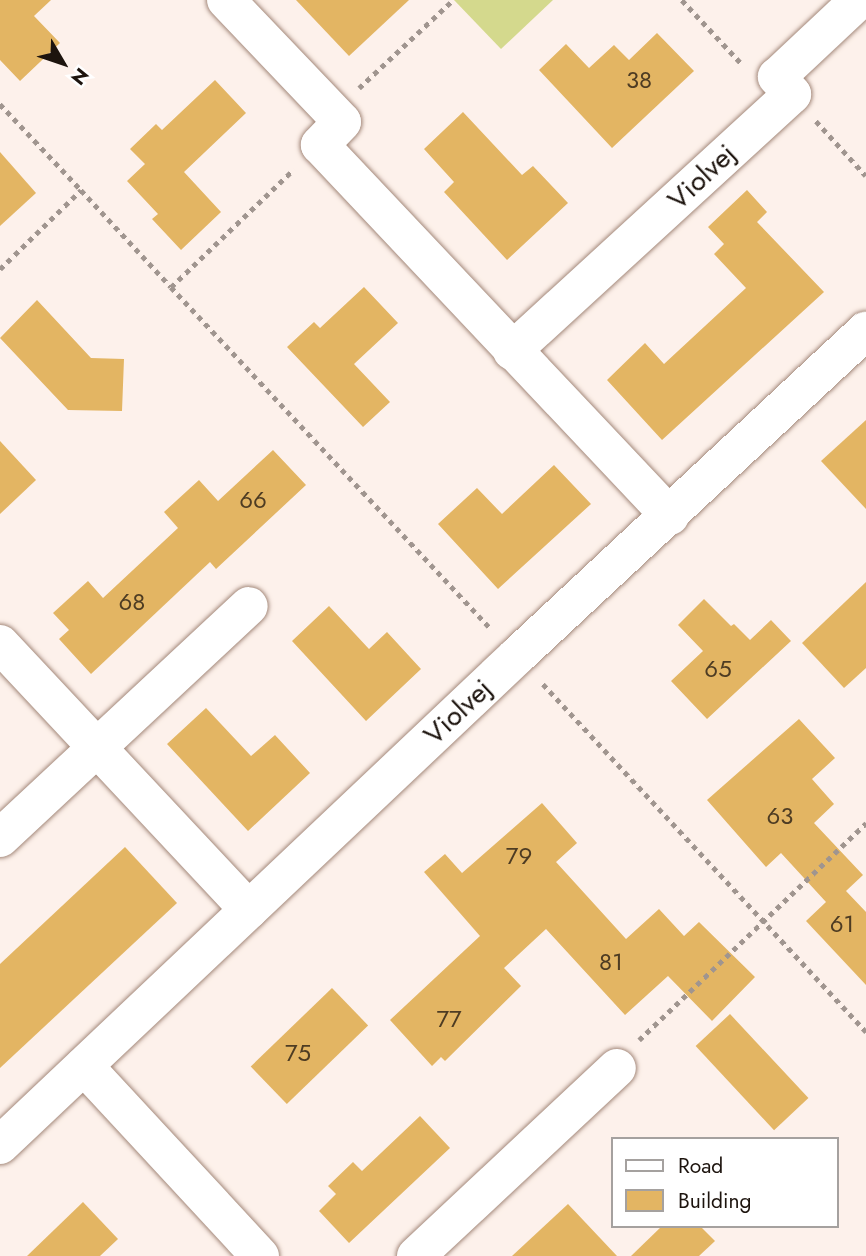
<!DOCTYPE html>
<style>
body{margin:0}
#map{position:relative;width:866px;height:1256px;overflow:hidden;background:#fdf1eb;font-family:Jost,sans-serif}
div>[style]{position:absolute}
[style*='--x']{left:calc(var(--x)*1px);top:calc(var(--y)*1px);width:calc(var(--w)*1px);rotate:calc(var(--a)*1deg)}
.green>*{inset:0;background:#d4d98d}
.building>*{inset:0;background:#e3b563;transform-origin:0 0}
.path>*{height:4.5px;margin-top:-2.25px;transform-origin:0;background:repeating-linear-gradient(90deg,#a0958f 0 5px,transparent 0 10px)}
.roads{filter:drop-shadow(0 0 2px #a4897b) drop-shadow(0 0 2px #a4897b)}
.minor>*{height:38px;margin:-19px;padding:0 19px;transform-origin:19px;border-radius:19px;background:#fff}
span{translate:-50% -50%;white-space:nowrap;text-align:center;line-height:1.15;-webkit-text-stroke:5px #fff;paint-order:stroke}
.number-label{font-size:24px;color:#4e3c23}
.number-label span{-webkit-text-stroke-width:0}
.street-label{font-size:28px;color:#1d140e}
.legend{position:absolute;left:611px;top:1137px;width:228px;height:91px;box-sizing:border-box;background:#fff;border:2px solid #a5a19f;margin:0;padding:9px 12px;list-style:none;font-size:21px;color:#1d140e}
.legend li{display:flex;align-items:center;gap:14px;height:35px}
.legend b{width:35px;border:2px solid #a5a19f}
.north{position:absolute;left:28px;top:28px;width:70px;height:70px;-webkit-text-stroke:5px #fff;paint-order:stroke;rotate:129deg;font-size:19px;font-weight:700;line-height:28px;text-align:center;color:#1d140e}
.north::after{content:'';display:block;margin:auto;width:24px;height:32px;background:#1d140e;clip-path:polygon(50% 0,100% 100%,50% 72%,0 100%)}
</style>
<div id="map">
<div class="green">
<i style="clip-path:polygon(454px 0,553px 0,501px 49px)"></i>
</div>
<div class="building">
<i style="clip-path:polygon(0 0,51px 0,34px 16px,60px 43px,20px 81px,0 60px)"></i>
<i style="clip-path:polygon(296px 0,409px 0,349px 56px)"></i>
<i style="clip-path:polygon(657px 33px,694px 71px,612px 148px,539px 70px,566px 44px,589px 68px,614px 45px,629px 60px)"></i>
<i style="clip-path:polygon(215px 80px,246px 113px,184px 172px,221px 212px,181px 250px,152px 219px,158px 214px,127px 181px,145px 164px,130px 149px,156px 124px,162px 130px)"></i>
<i style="clip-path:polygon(463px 112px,522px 175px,533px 166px,568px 203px,507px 260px,444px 192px,454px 182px,424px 149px)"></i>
<i style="clip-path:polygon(0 152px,36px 193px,0 226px)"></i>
<i style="clip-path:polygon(747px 190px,767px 212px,757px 222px,824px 292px,662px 440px,607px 380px,645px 343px,664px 364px,746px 288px,714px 254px,724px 244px,708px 227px)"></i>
<i style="clip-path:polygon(364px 287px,398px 323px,354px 364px,390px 402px,363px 427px,287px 347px,314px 322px,320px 328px)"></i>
<i style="clip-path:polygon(37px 300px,91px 358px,124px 359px,122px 411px,68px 410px,0 338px)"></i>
<i style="clip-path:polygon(866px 420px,866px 509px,821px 461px)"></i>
<i style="clip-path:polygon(0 441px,36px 480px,0 514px)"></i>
<i style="clip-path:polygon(273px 450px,306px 485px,216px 569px,210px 562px,91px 674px,59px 639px,69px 630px,53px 613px,88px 581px,103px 598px,178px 528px,164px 512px,199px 480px,218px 501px)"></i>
<i style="clip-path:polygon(554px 465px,591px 504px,498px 589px,438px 524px,477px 488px,502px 514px)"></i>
<i style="clip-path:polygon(866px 582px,866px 668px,844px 688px,802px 643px)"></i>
<i style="clip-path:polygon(704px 599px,731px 626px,734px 624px,750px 640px,771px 620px,791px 641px,707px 719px,671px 681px,703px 651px,678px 625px)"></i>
<i style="clip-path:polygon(329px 606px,369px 649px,387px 632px,421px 669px,366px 721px,292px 641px)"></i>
<i style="clip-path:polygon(206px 708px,251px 756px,275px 735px,310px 773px,248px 831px,167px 744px)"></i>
<i style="clip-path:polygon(799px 719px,835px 758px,812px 779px,834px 804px,814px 823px,863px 875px,846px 891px,866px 912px,866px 985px,806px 921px,826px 902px,781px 853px,766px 867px,707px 800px)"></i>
<i style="clip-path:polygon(542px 803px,577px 843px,556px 862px,626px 939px,659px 909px,684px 936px,699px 922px,755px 977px,712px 1021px,668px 976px,625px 1015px,546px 929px,504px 968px,521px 986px,445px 1061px,441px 1057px,432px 1066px,390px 1020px,480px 936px,424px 872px,445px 854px,462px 873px)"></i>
<i style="clip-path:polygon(125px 847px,177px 903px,0 1068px,0 964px)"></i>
<i style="left:332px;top:988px;width:52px;height:113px;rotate:46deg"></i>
<i style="left:730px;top:1014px;width:115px;height:47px;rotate:47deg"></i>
<i style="clip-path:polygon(420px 1116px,450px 1148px,349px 1243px,319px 1211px,336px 1194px,328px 1186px,353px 1162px,362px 1171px)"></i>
<i style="clip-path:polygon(83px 1202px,118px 1239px,100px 1256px,27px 1256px)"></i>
<i style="clip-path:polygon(568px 1204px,617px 1256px,512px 1256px)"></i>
<i style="clip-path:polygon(662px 1226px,700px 1226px,715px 1241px,699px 1256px,631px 1256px)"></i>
</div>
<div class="path">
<i style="--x:682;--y:0;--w:86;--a:46.9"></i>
<i style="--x:359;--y:88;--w:129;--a:-43.1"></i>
<i style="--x:0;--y:104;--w:118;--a:46.7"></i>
<i style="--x:816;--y:121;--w:74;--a:47.7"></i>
<i style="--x:0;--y:269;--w:113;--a:-44.3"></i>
<i style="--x:81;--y:190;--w:132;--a:47.1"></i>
<i style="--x:171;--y:287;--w:170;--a:-43.8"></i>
<i style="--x:171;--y:287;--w:468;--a:46.9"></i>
<i style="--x:543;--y:684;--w:475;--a:47.1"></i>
<i style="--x:639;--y:1040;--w:314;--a:-43.7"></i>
</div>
<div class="roads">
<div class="minor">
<i style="--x:226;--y:0;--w:168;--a:46.4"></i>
<i style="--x:342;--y:122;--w:32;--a:134"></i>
<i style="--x:320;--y:145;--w:510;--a:46.67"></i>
<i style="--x:512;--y:351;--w:380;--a:-42.5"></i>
<i style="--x:792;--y:94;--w:23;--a:-131"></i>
<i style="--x:777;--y:77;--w:112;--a:-43.2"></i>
<i style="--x:0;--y:644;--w:364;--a:46.9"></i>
<i style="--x:0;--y:838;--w:340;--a:-43"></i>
<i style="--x:84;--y:1066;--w:259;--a:47.2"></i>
<i style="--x:0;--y:1145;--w:712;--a:-43.41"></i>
<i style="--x:517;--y:656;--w:477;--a:-43"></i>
<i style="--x:416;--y:1256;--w:275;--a:-43.1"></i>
</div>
</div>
<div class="number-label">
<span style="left:639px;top:80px">38</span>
<span style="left:253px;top:500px">66</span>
<span style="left:132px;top:602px">68</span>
<span style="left:718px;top:669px">65</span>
<span style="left:780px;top:816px">63</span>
<span style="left:519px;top:856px">79</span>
<span style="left:842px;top:924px">61</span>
<span style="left:611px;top:962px">81</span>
<span style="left:449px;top:1019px">77</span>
<span style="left:298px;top:1053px">75</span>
</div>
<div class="street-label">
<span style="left:702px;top:177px;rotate:-43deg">Violvej</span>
<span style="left:458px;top:712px;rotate:-43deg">Violvej</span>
</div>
<ul class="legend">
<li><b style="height:9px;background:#fff"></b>Road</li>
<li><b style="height:19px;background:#e3b563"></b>Building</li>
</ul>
<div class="north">N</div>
</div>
